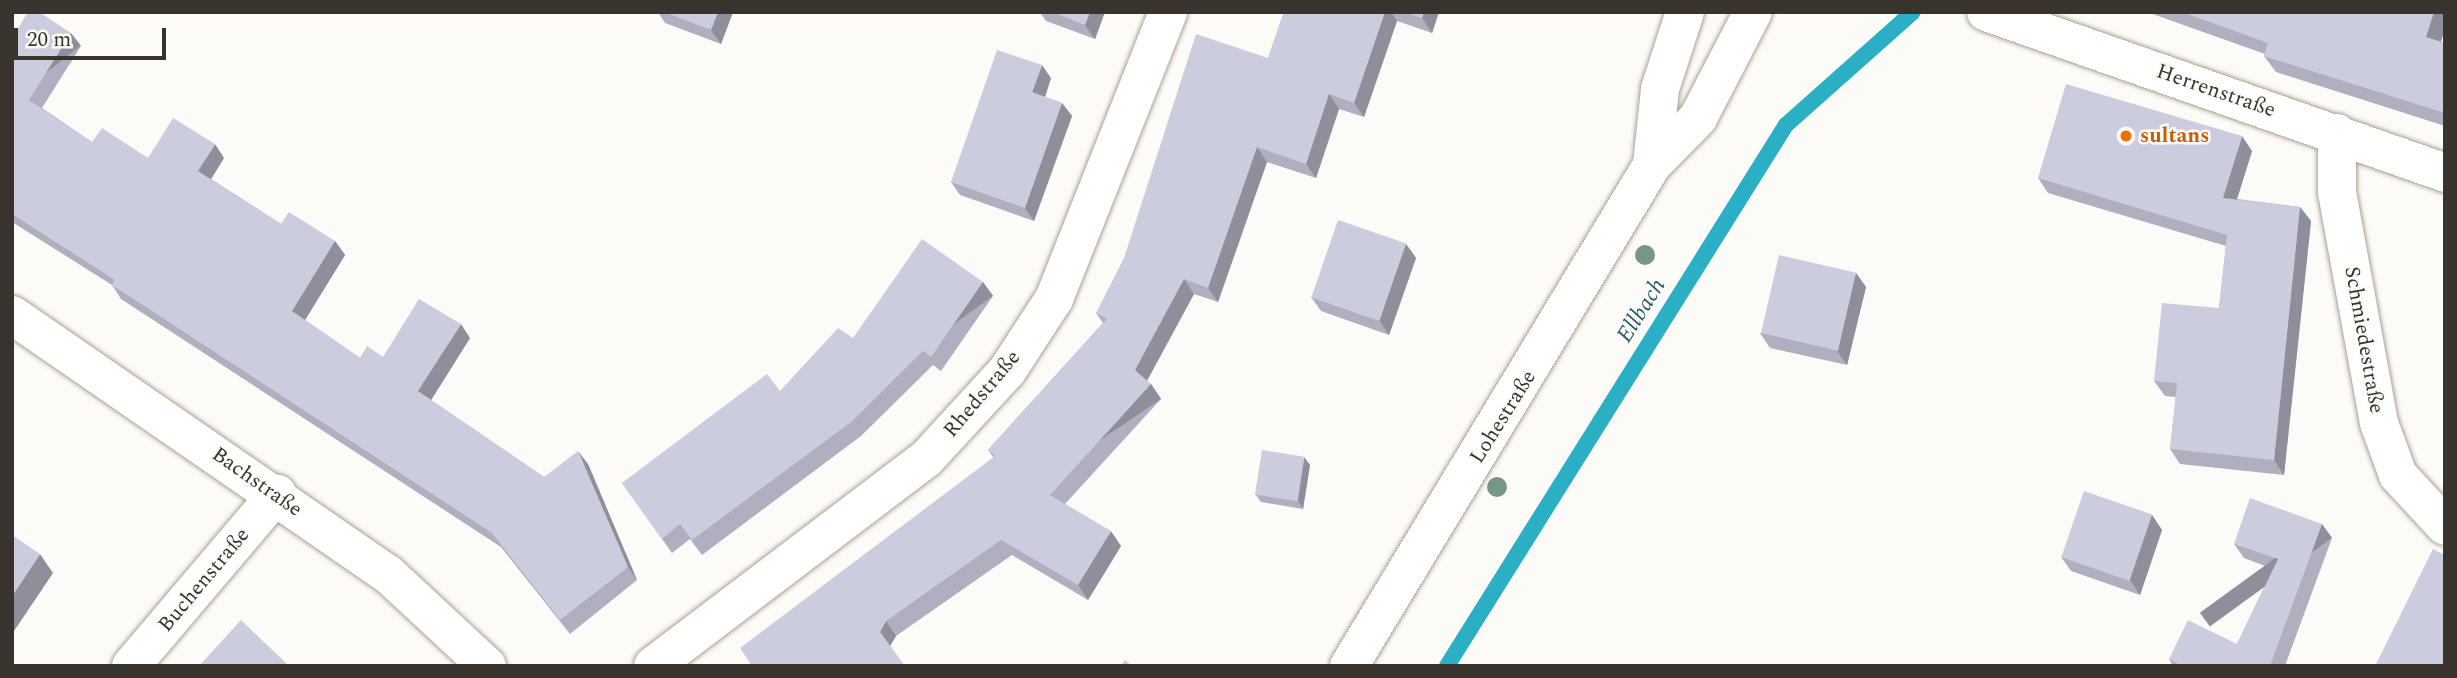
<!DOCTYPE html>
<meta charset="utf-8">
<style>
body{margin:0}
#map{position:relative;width:2457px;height:678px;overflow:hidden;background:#fdfbf8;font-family:Spectral,serif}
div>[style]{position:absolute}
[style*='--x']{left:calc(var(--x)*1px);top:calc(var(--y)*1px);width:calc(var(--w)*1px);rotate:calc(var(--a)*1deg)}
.stream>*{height:16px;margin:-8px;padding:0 8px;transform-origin:8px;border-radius:8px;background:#2aafc4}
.roads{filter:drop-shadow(0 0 2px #aba090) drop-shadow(0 0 2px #aba090)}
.street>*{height:38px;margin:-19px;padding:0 19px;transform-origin:19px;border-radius:19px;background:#fff}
.secondary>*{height:38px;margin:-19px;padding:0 19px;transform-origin:19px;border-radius:19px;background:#fff}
.trees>*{width:20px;height:20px;margin:-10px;border-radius:50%;background:#769783}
.wall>*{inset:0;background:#afafbf}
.shaded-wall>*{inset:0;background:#8e8f9b;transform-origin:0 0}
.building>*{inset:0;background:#cbccde;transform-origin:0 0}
.dots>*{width:19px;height:19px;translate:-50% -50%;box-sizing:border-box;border:4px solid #fdfbf8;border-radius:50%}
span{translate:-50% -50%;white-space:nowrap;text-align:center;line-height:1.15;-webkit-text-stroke:5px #fdfbf8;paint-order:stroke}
.street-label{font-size:21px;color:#38342d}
.food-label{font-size:21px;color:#c56008;font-weight:700}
.left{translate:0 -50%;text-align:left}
.water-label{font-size:23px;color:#295d66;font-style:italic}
.frame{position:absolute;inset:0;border:14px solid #38342d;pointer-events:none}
.scale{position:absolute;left:14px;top:28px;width:152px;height:32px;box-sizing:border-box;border:4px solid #38342d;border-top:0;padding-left:9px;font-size:21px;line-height:24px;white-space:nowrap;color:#38342d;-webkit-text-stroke:5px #fdfbf8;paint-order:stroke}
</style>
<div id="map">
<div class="stream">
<i style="--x:1447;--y:666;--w:638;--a:-57.93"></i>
<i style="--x:1786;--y:125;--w:170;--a:-41.7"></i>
</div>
<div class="roads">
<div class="street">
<i style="--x:2337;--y:133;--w:59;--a:90"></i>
<i style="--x:2337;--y:192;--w:235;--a:79.7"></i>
<i style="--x:2379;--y:423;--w:55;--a:69.9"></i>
<i style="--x:2398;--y:475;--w:69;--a:47.3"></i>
<i style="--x:12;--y:315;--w:457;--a:34.6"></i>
<i style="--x:388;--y:574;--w:135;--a:42.9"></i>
<i style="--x:131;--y:666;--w:226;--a:-49.7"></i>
<i style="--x:653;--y:666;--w:343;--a:-37.2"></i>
<i style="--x:926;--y:459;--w:120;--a:-47.4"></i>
<i style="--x:1007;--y:371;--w:86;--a:-56.9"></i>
<i style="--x:1054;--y:299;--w:309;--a:-68.3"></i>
</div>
<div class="secondary">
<i style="--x:1986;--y:12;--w:486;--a:19.3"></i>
<i style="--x:1652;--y:165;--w:76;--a:-84"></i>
<i style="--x:1660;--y:89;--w:81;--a:-72"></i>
<i style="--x:1349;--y:666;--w:585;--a:-58.83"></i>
<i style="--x:1652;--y:165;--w:66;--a:-45.6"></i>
<i style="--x:1698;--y:118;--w:119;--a:-62.6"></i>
</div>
</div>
<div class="trees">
<i style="left:1645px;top:255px"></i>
<i style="left:1497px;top:487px"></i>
</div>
<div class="wall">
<i style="clip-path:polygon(658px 12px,733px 12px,721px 44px,665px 23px)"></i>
<i style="clip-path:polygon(1040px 12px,1105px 12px,1095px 39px,1046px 21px)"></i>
<i style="clip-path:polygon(1284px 12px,1439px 12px,1432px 33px,1397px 21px,1364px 117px,1339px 109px,1316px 178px,1267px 162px,1218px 302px,1194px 294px,1147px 381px,1151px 384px,1161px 399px,1065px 504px,1121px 546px,1088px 600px,1012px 555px,896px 636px,890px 646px,752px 666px,994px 458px,988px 450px,1103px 323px,1096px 313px,1268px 58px)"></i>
<i style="clip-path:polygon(2147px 12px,2445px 12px,2441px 42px,2445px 43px,2445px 126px,2276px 72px,2264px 56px,2265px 54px)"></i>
<i style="clip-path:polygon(12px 38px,81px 46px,42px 108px,92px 142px,148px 158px,224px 158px,211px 179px,281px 224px,335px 241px,345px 255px,305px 320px,360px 358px,383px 357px,470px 338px,431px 400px,544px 477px,588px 464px,637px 580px,570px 634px,501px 547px,121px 299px,112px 285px,12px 222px)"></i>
<i style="clip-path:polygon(1051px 78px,1045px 97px,1062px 103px,1072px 116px,1034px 221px,960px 195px,951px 182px)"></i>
<i style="clip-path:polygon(2252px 151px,2237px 199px,2300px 207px,2311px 221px,2284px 475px,2180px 464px,2170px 449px,2176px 397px,2165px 396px,2154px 381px,2219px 308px,2226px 246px,2048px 193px,2038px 178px)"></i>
<i style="clip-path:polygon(1406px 244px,1416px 258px,1389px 335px,1321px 311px,1311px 297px)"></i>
<i style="clip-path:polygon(1856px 273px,1866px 287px,1847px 365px,1770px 348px,1760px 333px)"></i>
<i style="clip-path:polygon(983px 282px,993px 296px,941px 371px,933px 365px,861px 436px,702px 555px,690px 539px,672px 553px,622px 483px,780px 391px,853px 338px)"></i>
<i style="clip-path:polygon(1304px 457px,1310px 465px,1303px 509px,1261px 502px,1255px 494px)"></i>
<i style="clip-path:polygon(2152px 515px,2162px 530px,2140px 595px,2071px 571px,2061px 557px)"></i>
<i style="clip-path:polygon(2332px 538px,2285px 666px,2173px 666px,2169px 659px,2237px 644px,2273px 569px,2244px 558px,2234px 544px)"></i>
</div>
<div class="shaded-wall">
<i style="clip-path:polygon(718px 12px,733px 12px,721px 44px,711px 30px)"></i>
<i style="clip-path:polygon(1090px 12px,1105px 12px,1095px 39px,1085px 25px)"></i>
<i style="clip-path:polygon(1385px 12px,1391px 12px,1397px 21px,1364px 117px,1354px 103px)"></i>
<i style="clip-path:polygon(1424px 12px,1439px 12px,1432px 33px,1422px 18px)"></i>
<i style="clip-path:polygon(2434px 12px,2445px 12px,2445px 30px,2437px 53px,2426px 37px)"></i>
<i style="left:71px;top:33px;width:16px;height:79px;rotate:52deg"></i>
<i style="clip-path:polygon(1042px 65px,1051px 78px,1042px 106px,1032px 92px)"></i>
<i style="clip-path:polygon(1329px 94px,1339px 109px,1316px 178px,1306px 164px)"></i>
<i style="clip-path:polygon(1062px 103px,1072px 116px,1034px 221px,1025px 208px)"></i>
<i style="clip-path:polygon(2242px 136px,2252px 151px,2233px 212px,2223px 198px)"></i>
<i style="clip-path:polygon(215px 144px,224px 158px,208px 184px,198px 171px)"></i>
<i style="clip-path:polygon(1257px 147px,1267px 162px,1218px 302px,1208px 288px)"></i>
<i style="clip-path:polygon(2300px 207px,2311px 221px,2284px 475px,2274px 460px)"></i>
<i style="clip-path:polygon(335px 241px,345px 255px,302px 325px,292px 311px)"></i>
<i style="clip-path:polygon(1406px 244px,1416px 258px,1389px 335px,1379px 320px)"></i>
<i style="clip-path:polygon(1856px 273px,1866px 287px,1847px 365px,1837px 351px)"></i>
<i style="clip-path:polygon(1184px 279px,1194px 294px,1145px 384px,1135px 370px)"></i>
<i style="left:983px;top:282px;width:17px;height:91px;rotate:54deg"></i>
<i style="clip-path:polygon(461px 324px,470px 338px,428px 405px,418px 391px)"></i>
<i style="left:1151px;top:384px;width:18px;height:150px;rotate:56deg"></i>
<i style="clip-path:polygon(578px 451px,588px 464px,637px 580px,628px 567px)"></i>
<i style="clip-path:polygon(1304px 457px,1310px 465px,1303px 509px,1298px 501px)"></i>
<i style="clip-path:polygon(2152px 515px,2162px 530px,2140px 595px,2130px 580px)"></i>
<i style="left:2322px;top:524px;width:17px;height:151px;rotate:54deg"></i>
<i style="clip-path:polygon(1111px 531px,1121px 546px,1088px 600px,1078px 585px)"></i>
<i style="clip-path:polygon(40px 554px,53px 573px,12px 634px,12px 596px)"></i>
<i style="clip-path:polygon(886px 621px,896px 636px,890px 646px,880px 632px)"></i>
</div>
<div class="building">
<i style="clip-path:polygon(28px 12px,39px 12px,71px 33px,29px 100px,92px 142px,102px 128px,148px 158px,173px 118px,215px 144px,198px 171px,281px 224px,289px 212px,335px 241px,292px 311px,360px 358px,367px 346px,383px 357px,419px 299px,461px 324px,418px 391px,544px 477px,578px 451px,628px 567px,560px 620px,492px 533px,112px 285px,115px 280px,12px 214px,12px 38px)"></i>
<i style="clip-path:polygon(664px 12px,718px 12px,711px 30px)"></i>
<i style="clip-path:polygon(1052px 12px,1090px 12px,1085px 25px)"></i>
<i style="clip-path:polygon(1284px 12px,1385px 12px,1354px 103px,1329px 94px,1306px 164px,1257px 147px,1208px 288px,1184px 279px,1135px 370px,1151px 384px,1050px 495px,1111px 531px,1078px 585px,1001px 540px,886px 621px,880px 632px,905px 666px,752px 666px,740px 648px,995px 456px,988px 450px,1107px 319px,1096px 313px,1124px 258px,1196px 34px,1268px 58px)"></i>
<i style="clip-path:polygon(1404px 12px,1424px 12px,1422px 18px)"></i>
<i style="clip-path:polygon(2182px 12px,2434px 12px,2426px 37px,2445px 43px,2445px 113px,2264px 56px,2268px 43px)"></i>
<i style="clip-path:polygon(997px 50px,1042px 65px,1032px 92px,1062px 103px,1025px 208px,951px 182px)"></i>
<i style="clip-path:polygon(2066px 84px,2242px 136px,2223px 198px,2300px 207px,2274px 460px,2170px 449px,2177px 383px,2154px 381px,2162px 303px,2219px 308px,2227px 235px,2038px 178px)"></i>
<i style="left:1338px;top:220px;width:72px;height:82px;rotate:19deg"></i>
<i style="clip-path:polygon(922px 239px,983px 282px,931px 357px,923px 351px,851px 422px,692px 540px,680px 524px,662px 539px,622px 483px,767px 374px,780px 391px,838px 328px,853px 338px)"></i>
<i style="left:1779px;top:255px;width:79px;height:80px;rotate:13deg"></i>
<i style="left:1262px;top:450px;width:43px;height:45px;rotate:9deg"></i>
<i style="left:2084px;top:491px;width:72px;height:70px;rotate:19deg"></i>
<i style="clip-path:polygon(2250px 498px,2322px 524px,2270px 666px,2182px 666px,2169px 659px,2188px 620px,2237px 644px,2278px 559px,2234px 544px)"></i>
<i style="clip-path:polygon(12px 535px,40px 554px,12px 596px)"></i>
<i style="clip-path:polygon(2433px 549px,2445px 555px,2445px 666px,2375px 666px)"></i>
<i style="clip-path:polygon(241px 620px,289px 666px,199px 666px)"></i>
<i style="clip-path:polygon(1125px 660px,1132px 666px,1121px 666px)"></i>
</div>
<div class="dots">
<i style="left:2126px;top:136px;background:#e8710a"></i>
</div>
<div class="street-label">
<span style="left:2216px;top:91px;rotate:19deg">Herrenstraße</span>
<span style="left:2364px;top:340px;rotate:80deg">Schmiedestraße</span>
<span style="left:982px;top:394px;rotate:-50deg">Rhedstraße</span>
<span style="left:1503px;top:417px;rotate:-58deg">Lohestraße</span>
<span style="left:257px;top:482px;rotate:35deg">Bachstraße</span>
<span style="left:204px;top:580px;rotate:-50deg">Buchenstraße</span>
</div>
<div class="food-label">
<span class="left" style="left:2140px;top:136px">sultans</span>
</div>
<div class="water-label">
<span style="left:1642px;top:311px;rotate:-58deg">Ellbach</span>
</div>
<div class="frame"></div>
<div class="scale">20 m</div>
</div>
